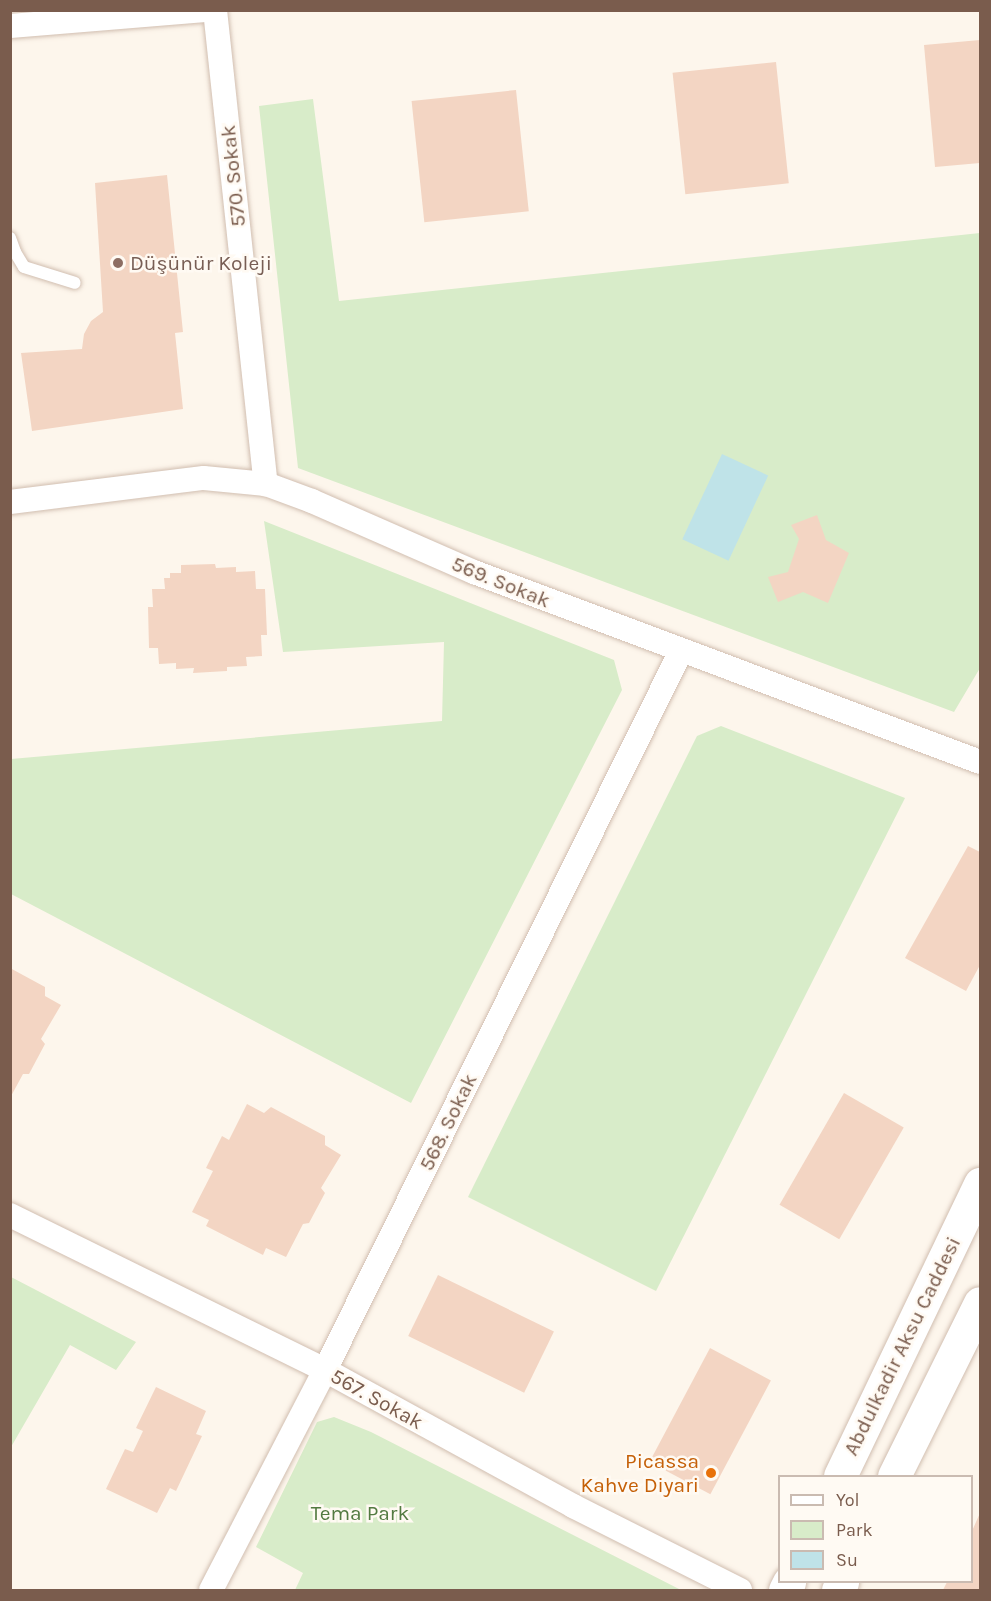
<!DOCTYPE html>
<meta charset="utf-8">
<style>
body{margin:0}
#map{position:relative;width:991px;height:1601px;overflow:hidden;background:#fdf6ec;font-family:Karla,sans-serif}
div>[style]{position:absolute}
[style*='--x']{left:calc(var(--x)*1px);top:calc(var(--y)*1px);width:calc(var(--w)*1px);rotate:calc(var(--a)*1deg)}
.green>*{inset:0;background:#d8ecc9}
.water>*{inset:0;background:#bfe3e8;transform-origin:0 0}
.building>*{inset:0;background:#f3d5c3;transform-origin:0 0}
.roads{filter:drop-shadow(0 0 2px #d1beb0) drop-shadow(0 0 2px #d1beb0)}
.lane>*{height:12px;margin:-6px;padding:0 6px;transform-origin:6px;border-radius:6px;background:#fff}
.street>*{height:24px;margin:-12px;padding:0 12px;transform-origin:12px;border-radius:12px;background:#fff}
.secondary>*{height:33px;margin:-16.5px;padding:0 16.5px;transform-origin:16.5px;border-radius:16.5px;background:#fff}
.dots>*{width:16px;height:16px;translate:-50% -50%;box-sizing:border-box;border:3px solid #fffaf3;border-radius:50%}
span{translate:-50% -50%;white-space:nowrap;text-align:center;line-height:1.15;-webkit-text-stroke:5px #fffaf3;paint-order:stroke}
.street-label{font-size:21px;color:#7a5c4d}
.education-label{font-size:21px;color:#785e54}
.left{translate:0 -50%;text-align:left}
.food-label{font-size:21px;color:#c56008}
.right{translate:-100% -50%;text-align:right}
.park-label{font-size:21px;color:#537a41}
.frame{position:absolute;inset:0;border:12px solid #7a5c4d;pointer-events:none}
.legend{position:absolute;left:778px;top:1475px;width:195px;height:108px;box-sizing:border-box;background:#fffaf3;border:2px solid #cabbb1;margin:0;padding:8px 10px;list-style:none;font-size:18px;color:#7a5c4d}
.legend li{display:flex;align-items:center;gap:12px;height:30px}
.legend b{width:30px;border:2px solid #cabbb1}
</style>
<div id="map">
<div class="green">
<i style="clip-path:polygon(313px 99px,339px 301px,980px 233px,980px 668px,954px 712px,298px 468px,259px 106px)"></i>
<i style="clip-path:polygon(264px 521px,614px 660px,622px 690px,411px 1103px,11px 894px,11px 759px,442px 721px,444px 642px,283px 652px)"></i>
<i style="clip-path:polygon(721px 726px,905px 798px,656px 1291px,468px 1197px,697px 736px)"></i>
<i style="clip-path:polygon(11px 1277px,136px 1342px,116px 1370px,70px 1345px,11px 1447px)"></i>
<i style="clip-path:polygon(334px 1417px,371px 1432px,681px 1590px,295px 1590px,303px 1573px,256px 1547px,317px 1422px)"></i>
</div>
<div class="water">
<i style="left:722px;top:454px;width:51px;height:94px;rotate:25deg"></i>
</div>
<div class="building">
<i style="clip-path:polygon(980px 40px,980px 163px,935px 167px,924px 45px)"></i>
<i style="left:776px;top:62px;width:122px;height:104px;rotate:84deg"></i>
<i style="left:516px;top:90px;width:122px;height:105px;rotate:84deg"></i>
<i style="clip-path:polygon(167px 175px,183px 332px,175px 333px,183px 409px,32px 431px,21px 353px,82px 349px,84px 334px,91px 321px,103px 312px,95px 183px)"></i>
<i style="clip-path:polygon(817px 515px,826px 540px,849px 553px,828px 603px,803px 592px,778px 602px,768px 577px,788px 572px,799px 539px,791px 525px)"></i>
<i style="clip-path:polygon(215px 564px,216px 568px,236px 567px,236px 572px,255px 571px,256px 589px,265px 589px,267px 635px,261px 635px,262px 656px,246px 657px,247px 666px,227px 667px,227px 671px,193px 673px,194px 668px,176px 669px,176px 663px,159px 664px,158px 648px,149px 648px,148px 607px,153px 607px,152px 589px,165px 589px,164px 578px,170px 578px,170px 573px,181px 573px,181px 565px)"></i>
<i style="clip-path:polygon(968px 846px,980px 852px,980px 965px,966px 991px,905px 958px)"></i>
<i style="clip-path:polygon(10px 968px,45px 987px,45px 996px,61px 1005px,41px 1039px,45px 1044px,29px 1074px,23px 1074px,10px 1098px)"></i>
<i style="left:844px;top:1093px;width:69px;height:129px;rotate:30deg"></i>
<i style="clip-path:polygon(247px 1104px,264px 1113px,271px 1107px,325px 1136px,325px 1145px,341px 1155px,321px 1188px,325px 1193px,309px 1223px,303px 1224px,286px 1257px,266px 1248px,263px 1255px,206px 1226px,209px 1220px,192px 1212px,213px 1171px,206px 1168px,222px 1136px,229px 1140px)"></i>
<i style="left:438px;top:1275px;width:129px;height:68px;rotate:26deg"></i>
<i style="left:710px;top:1348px;width:69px;height:129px;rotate:28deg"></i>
<i style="clip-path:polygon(156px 1387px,206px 1411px,196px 1434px,202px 1436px,176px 1491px,170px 1488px,157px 1513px,106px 1489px,125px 1449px,133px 1452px,143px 1431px,136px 1428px)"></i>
<i style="clip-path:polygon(980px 1513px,980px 1590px,943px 1590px,947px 1582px,972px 1582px,972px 1531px)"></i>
</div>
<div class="roads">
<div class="lane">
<i style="--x:10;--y:238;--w:15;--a:70"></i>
<i style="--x:15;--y:252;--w:17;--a:59"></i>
<i style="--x:24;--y:267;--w:53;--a:17.4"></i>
</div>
<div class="street">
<i style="--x:215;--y:10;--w:477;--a:83.9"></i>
<i style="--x:10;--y:26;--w:196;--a:-4.7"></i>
<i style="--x:10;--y:502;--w:195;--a:-7.1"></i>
<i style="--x:204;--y:478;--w:62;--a:5.5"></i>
<i style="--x:266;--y:484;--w:49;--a:20.3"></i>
<i style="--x:312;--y:501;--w:177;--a:23.7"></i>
<i style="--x:474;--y:572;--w:540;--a:20.58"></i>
<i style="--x:10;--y:1215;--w:351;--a:26.2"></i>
<i style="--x:325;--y:1370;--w:283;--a:28.7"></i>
<i style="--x:573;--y:1506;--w:187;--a:26.7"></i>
<i style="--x:211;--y:1590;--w:248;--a:-62.6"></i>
<i style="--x:325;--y:1370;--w:802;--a:-63.66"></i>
</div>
<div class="secondary">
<i style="--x:840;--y:1476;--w:324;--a:-64.4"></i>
<i style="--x:894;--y:1476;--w:193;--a:-63.6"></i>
<i style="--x:785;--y:1590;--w:9;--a:-63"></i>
<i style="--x:838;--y:1590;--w:9;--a:-63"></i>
</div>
</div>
<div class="dots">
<i style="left:118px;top:263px;background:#8d6e63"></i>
<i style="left:711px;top:1473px;background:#e8710a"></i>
</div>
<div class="street-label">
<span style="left:233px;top:176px;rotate:-96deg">570. Sokak</span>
<span style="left:501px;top:582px;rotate:22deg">569. Sokak</span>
<span style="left:448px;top:1122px;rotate:-64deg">568. Sokak</span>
<span style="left:902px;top:1346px;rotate:-64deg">Abdulkadir Aksu Caddesi</span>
<span style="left:377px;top:1399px;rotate:29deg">567. Sokak</span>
</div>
<div class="education-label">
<span class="left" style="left:130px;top:263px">Düşünür Koleji</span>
</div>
<div class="food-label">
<span class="right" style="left:699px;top:1473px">Picassa<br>Kahve Diyari</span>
</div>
<div class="park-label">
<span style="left:360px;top:1513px">Tema Park</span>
</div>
<div class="frame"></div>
<ul class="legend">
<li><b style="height:8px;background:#fff"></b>Yol</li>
<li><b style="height:16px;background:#d8ecc9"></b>Park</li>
<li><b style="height:16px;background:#bfe3e8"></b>Su</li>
</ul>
</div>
